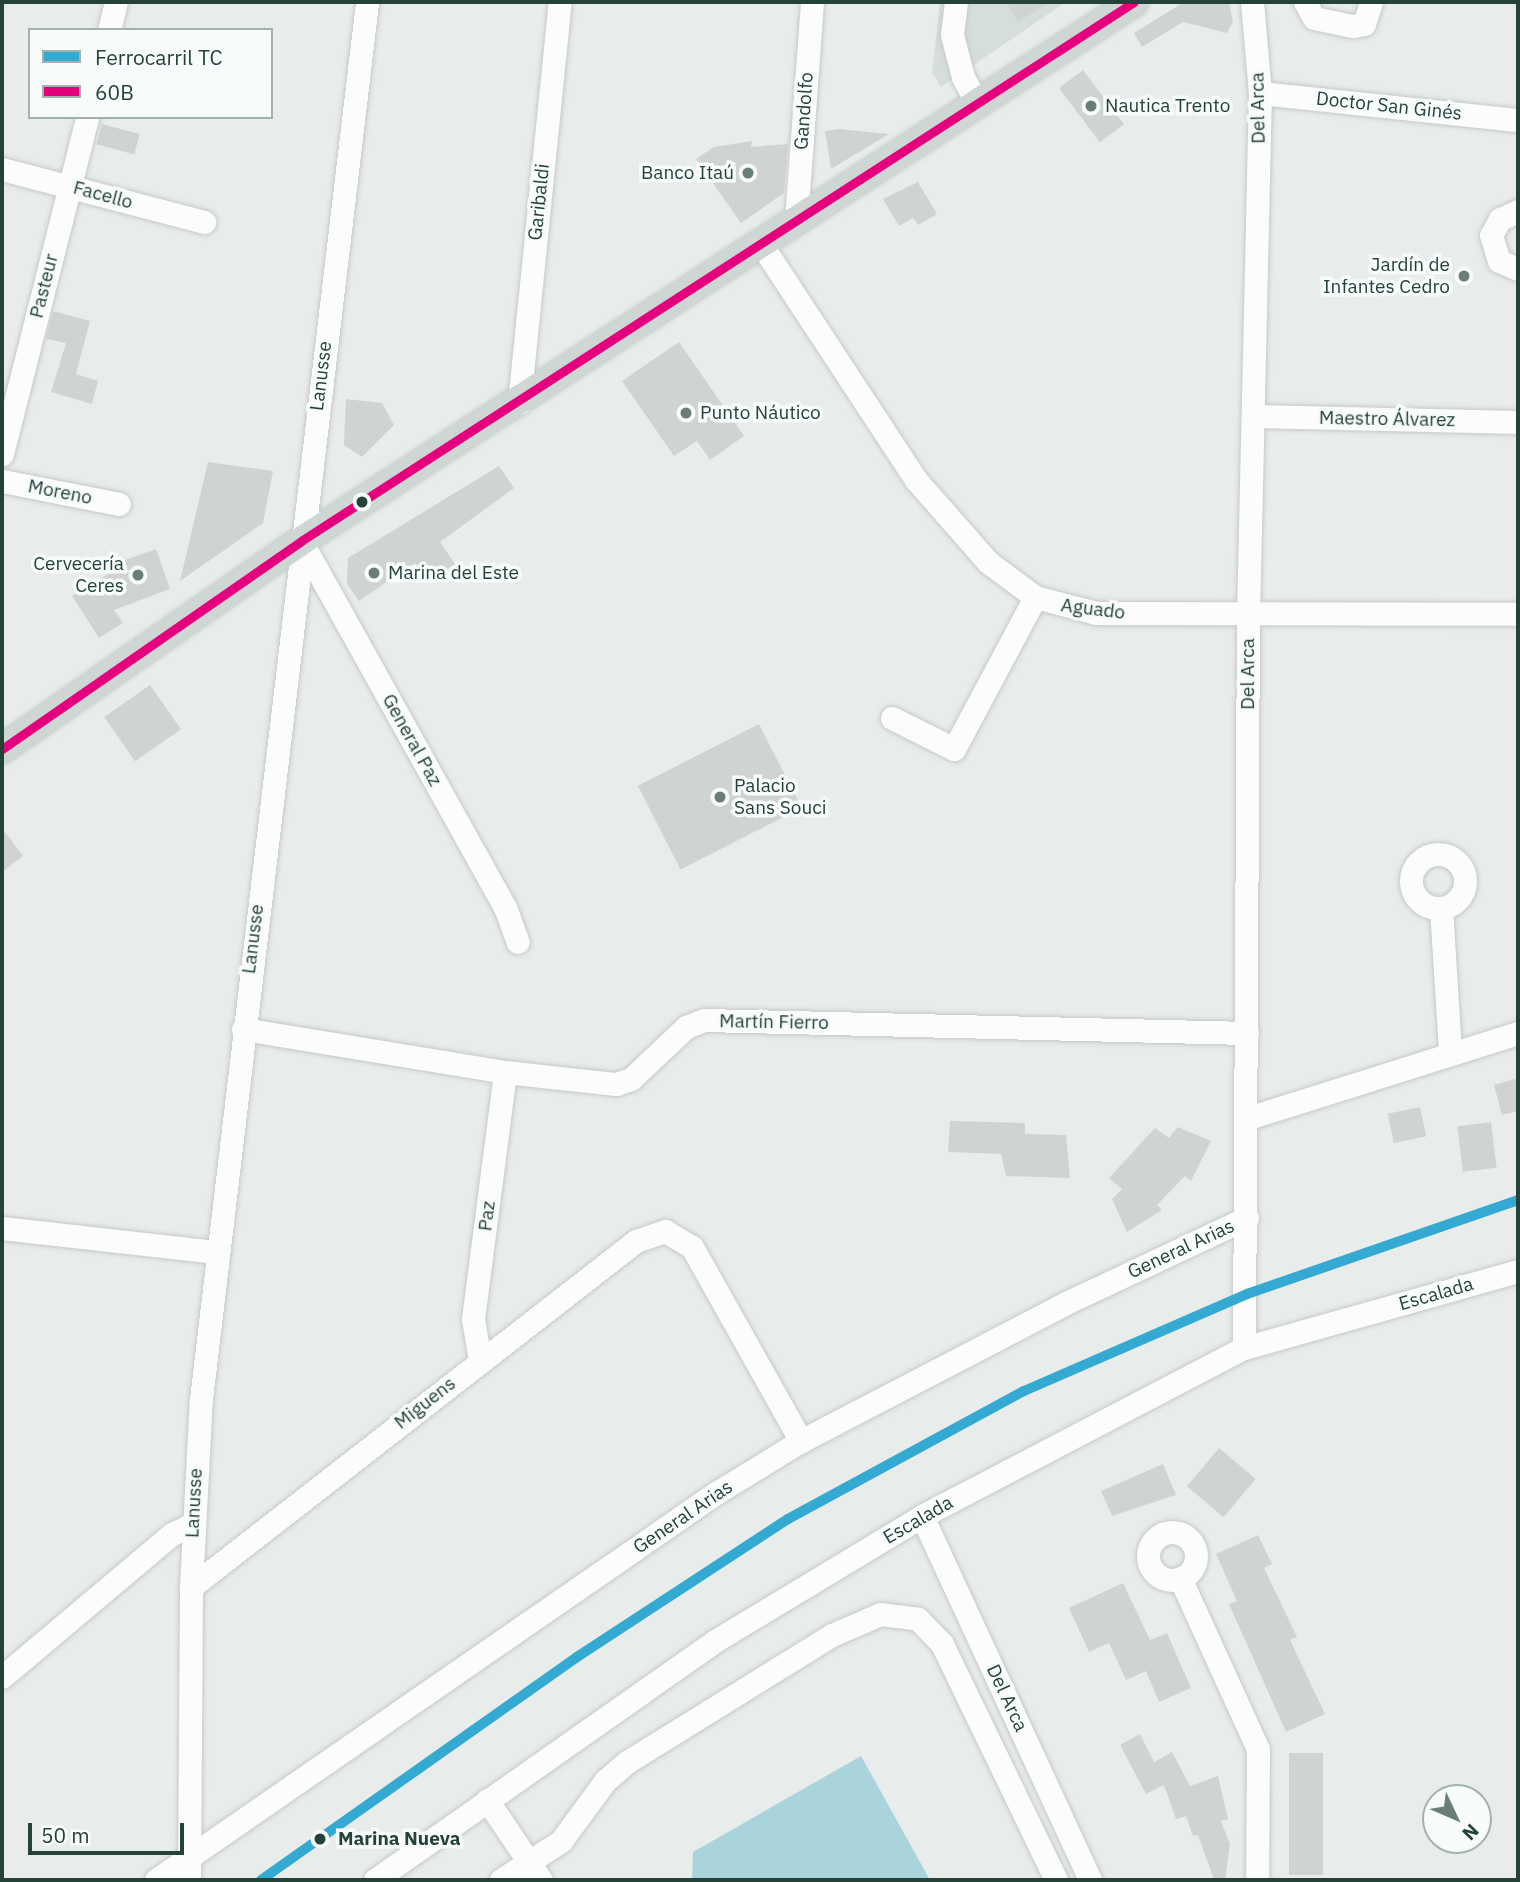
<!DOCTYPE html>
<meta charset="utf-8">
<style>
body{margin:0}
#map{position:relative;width:1520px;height:1882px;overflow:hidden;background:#e8edeb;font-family:"IBM Plex Sans",sans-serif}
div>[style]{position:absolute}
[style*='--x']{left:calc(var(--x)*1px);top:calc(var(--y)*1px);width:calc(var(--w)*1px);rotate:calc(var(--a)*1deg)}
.built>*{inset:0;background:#d6dedb}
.water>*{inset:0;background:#a9d4db}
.building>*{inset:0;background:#cfd4d2;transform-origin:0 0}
.roads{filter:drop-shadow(0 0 2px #c5cac8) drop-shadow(0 0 2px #c5cac8)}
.minor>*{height:23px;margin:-11.5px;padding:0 11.5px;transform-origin:11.5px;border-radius:11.5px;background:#fcfcfc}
.minor>.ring{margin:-11.5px;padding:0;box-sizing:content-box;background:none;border:23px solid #fcfcfc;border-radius:50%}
.major>*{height:28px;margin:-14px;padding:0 14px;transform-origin:14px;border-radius:14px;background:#cfd7d5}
.bus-1>*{height:9px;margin:-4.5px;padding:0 4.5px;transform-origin:4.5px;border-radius:4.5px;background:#e5007d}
.rail-1>*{height:10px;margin:-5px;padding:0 5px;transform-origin:5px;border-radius:5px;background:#34a9d2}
.dots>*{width:19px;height:19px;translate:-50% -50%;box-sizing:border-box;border:4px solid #f7fbf9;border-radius:50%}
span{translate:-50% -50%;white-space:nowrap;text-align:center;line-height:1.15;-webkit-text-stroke:7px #f7fbf9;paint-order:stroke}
.poi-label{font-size:19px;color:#24423a}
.left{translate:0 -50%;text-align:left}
.right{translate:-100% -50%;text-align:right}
.street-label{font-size:19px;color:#24423a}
.stop-label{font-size:19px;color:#24423a;font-weight:700}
.frame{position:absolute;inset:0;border:4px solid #24423a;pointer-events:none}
.legend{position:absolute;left:28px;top:28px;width:245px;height:91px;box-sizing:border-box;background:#f7fbf9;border:2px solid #a3b1ad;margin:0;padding:9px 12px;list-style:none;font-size:21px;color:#24423a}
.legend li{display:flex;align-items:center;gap:14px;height:35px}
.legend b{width:35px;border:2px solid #a3b1ad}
.north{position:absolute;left:1422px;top:1784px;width:70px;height:70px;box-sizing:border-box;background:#f7fbf9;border:2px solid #a3b1ad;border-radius:50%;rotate:134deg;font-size:19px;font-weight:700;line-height:28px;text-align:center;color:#24423a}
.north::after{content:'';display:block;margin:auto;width:24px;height:32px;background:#697e78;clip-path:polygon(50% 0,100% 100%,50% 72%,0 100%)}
.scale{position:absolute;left:28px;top:1823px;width:156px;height:32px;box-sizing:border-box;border:4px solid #24423a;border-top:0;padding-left:9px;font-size:21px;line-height:24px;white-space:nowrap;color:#24423a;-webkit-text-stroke:5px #f7fbf9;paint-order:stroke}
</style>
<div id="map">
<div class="built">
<i style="clip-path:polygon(940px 2px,1066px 2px,941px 87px,932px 72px)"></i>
</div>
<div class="water">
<i style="clip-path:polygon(861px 1756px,930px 1880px,692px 1880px,693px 1852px)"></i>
</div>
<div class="building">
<i style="clip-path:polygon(1005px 2px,1050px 2px,1018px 22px)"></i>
<i style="clip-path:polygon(1184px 2px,1229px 2px,1233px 22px,1227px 33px,1183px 22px,1142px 47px,1134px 33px)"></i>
<i style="left:1083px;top:70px;width:68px;height:30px;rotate:53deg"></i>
<i style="left:102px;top:124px;width:39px;height:21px;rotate:15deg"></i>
<i style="clip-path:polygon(838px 129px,889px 134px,831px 169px,825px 131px)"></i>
<i style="clip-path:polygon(752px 141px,751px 147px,788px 144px,784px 193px,741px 223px,696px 159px,714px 147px)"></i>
<i style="clip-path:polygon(918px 182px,937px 214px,918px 225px,913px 218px,899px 226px,883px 199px)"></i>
<i style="clip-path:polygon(53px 311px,90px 321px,76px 374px,98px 381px,92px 404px,51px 392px,66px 343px,46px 339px)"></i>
<i style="clip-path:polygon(679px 342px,744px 436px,710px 460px,697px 441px,674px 456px,622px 381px)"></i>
<i style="clip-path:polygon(346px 399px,382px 403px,394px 425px,362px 457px,344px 445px)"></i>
<i style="clip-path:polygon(208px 462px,273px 471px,263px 523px,180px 581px)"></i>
<i style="clip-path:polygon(499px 466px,514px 488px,440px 542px,455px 564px,430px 581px,415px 563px,359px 601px,347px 584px,348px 558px)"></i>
<i style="clip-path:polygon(156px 549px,170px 589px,114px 610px,123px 623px,99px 638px,72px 596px,111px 572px,108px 566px)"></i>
<i style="left:150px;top:685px;width:54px;height:56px;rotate:55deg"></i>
<i style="left:759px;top:724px;width:94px;height:136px;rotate:63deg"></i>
<i style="clip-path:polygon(2px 828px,23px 856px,2px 872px)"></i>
<i style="clip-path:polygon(1518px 1078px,1518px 1111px,1502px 1115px,1494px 1085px)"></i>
<i style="left:1420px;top:1107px;width:30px;height:33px;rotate:78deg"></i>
<i style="clip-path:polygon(950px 1121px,1025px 1123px,1025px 1134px,1066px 1135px,1070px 1178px,1006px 1176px,1001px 1154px,948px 1152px)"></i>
<i style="left:1491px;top:1122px;width:46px;height:34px;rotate:83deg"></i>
<i style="clip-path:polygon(1178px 1127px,1211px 1141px,1191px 1181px,1185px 1176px,1157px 1205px,1162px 1210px,1127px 1232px,1112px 1199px,1122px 1189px,1109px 1178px,1155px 1128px,1169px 1138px)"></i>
<i style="left:1219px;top:1448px;width:48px;height:50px;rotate:40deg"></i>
<i style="clip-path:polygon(1163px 1464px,1176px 1495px,1112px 1516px,1101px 1491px)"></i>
<i style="clip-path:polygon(1258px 1535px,1272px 1564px,1264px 1568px,1297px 1637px,1290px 1640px,1325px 1714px,1286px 1732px,1229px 1604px,1237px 1601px,1216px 1554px)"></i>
<i style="clip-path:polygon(1123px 1583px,1150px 1640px,1167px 1633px,1191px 1688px,1159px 1702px,1146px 1671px,1126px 1680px,1109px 1643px,1089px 1652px,1069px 1608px)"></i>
<i style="clip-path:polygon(1140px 1734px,1154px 1762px,1172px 1752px,1190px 1786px,1218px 1776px,1228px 1819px,1221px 1821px,1230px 1844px,1225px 1880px,1214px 1880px,1198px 1835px,1193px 1836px,1186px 1816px,1176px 1819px,1164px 1785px,1146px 1794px,1120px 1745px)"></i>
<i style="left:1323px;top:1753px;width:122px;height:34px;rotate:90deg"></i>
</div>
<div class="roads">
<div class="minor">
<i style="--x:956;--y:2;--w:33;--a:97"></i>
<i style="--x:952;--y:35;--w:43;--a:75.3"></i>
<i style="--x:963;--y:77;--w:30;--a:62"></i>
<i style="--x:1305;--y:2;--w:18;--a:61"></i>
<i style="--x:1314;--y:18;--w:40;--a:12"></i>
<i style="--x:1353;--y:26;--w:11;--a:-10"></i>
<i style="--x:1364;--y:24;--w:23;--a:-72"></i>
<i style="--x:109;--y:30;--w:29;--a:-76"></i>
<i style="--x:1260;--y:93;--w:259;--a:6"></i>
<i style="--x:2;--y:169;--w:209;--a:14.7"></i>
<i style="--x:1518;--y:211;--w:20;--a:156"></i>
<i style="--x:1500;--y:219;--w:18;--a:119"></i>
<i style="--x:1491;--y:235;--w:27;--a:73"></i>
<i style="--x:1499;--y:261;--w:21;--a:23"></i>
<i style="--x:796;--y:220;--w:219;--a:-85.8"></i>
<i style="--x:761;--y:244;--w:282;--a:56.7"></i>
<i style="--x:916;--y:480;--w:109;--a:48.7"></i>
<i style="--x:988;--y:562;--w:59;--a:36.7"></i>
<i style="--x:1035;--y:597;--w:63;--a:14.7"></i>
<i style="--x:1096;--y:613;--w:422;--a:0.1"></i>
<i style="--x:519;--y:403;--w:403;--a:-84.2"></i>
<i style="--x:1255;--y:416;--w:263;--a:1.3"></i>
<i style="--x:2;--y:454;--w:348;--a:-75.8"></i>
<i style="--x:2;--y:481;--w:119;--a:11.1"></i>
<i style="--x:301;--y:541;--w:419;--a:60.9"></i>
<i style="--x:505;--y:907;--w:37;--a:70"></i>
<i style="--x:892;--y:718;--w:69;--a:26.6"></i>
<i style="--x:954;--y:749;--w:172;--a:-61.9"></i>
<i class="ring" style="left:1411px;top:854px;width:31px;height:31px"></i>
<i style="--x:1441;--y:908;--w:144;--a:86.4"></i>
<i style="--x:243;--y:1029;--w:266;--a:9.3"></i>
<i style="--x:505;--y:1072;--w:112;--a:6.2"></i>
<i style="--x:616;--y:1084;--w:16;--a:-18"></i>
<i style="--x:631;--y:1079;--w:76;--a:-43.4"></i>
<i style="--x:686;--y:1027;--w:19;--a:-21"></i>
<i style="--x:704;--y:1020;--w:543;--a:1.37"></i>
<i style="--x:1248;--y:1118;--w:283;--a:-17.5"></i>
<i style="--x:2;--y:1228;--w:214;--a:6.4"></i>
<i style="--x:1244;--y:1348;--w:731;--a:-89.69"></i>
<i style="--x:1248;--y:617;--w:524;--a:-88.69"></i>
<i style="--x:1260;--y:93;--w:91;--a:-95"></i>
<i style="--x:480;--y:1360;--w:42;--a:-99.7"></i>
<i style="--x:473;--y:1319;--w:249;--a:-82.6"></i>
<i style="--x:922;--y:1516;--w:401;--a:65.2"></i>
<i class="ring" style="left:1148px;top:1532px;width:25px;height:25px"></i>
<i style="--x:1180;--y:1578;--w:188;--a:65.5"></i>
<i style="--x:1258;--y:1749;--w:131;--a:90.4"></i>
<i style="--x:191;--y:1587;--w:564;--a:-37.87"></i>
<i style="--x:636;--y:1241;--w:31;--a:-19"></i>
<i style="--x:665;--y:1231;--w:31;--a:31"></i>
<i style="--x:692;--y:1247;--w:223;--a:60.7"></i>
<i style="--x:2;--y:1677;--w:222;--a:-40.1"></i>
<i style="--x:172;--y:1534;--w:23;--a:-25"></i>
<i style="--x:487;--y:1800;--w:97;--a:56"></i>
<i style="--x:156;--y:1880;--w:681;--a:-34.65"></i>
<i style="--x:716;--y:1493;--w:100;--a:-31.5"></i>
<i style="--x:801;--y:1441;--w:299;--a:-27.5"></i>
<i style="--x:1066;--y:1303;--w:200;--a:-25.2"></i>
<i style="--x:189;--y:1880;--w:293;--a:-89.6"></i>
<i style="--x:191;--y:1587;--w:188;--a:-87"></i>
<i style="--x:201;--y:1399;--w:1407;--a:-83.22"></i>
<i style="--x:375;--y:1880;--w:416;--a:-35.1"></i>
<i style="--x:715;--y:1641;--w:242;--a:-31.1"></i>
<i style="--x:922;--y:1516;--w:363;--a:-27.6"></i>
<i style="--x:1244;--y:1348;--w:285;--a:-15.7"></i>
<i style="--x:501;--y:1880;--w:72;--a:-33"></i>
<i style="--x:561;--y:1841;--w:74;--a:-53.7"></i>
<i style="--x:605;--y:1781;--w:29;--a:-41"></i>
<i style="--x:627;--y:1762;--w:241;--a:-31.8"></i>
<i style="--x:832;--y:1635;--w:52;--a:-23.6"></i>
<i style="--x:880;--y:1614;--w:38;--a:7"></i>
<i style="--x:918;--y:1619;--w:35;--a:46"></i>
<i style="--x:942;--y:1644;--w:262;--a:64.2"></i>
</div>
<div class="major">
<i style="--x:2;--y:749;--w:364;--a:-34.8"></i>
<i style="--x:301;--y:541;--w:992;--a:-32.91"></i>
</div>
</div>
<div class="bus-1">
<i style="--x:2;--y:749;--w:364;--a:-34.8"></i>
<i style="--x:301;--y:541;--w:992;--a:-32.91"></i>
</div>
<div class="rail-1">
<i style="--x:261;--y:1880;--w:387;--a:-35.2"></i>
<i style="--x:577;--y:1657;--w:252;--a:-33.2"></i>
<i style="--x:788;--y:1519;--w:268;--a:-28.5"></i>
<i style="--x:1024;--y:1391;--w:243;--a:-23.5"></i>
<i style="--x:1247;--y:1294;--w:287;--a:-19.1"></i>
</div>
<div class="dots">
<i style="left:1091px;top:106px;background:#697e78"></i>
<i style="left:748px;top:173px;background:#697e78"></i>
<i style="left:1464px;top:276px;background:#697e78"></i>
<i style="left:686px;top:413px;background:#697e78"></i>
<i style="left:362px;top:502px;background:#24423a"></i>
<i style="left:374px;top:573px;background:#697e78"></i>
<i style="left:138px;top:575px;background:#697e78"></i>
<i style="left:720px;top:797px;background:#697e78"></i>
<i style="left:320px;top:1839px;background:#24423a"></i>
</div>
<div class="poi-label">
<span class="left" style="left:1105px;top:106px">Nautica Trento</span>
<span class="right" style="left:734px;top:173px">Banco Itaú</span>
<span class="right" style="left:1450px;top:276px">Jardín de<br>Infantes Cedro</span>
<span class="left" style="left:700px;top:413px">Punto Náutico</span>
<span class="right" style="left:124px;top:575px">Cervecería<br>Ceres</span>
<span class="left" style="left:388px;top:573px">Marina del Este</span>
<span class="left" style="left:734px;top:797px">Palacio<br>Sans Souci</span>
</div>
<div class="street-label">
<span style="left:1389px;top:106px;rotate:6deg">Doctor San Ginés</span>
<span style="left:1258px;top:108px;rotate:-91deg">Del Arca</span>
<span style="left:804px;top:111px;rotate:-86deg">Gandolfo</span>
<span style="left:103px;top:195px;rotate:15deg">Facello</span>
<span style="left:539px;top:202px;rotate:-84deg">Garibaldi</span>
<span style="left:44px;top:286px;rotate:-76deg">Pasteur</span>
<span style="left:321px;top:376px;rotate:-83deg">Lanusse</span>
<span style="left:1387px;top:419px;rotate:1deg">Maestro Álvarez</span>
<span style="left:60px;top:492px;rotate:11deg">Moreno</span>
<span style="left:1093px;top:609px;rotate:7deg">Aguado</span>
<span style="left:1248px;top:674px;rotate:-90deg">Del Arca</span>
<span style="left:412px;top:740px;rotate:61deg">General Paz</span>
<span style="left:253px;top:939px;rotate:-83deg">Lanusse</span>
<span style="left:774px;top:1022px;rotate:1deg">Martín Fierro</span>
<span style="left:487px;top:1216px;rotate:-83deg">Paz</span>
<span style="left:1181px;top:1249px;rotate:-25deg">General Arias</span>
<span style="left:1436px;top:1294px;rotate:-16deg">Escalada</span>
<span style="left:425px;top:1403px;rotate:-38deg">Miguens</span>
<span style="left:194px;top:1503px;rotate:-87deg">Lanusse</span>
<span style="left:683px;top:1517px;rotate:-34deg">General Arias</span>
<span style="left:918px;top:1520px;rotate:-30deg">Escalada</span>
<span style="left:1007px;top:1698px;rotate:65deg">Del Arca</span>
</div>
<div class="stop-label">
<span class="left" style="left:338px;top:1839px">Marina Nueva</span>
</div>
<div class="frame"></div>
<ul class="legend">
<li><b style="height:9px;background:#34a9d2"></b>Ferrocarril TC</li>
<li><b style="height:9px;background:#e5007d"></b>60B</li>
</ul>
<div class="north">N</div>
<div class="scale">50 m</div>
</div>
